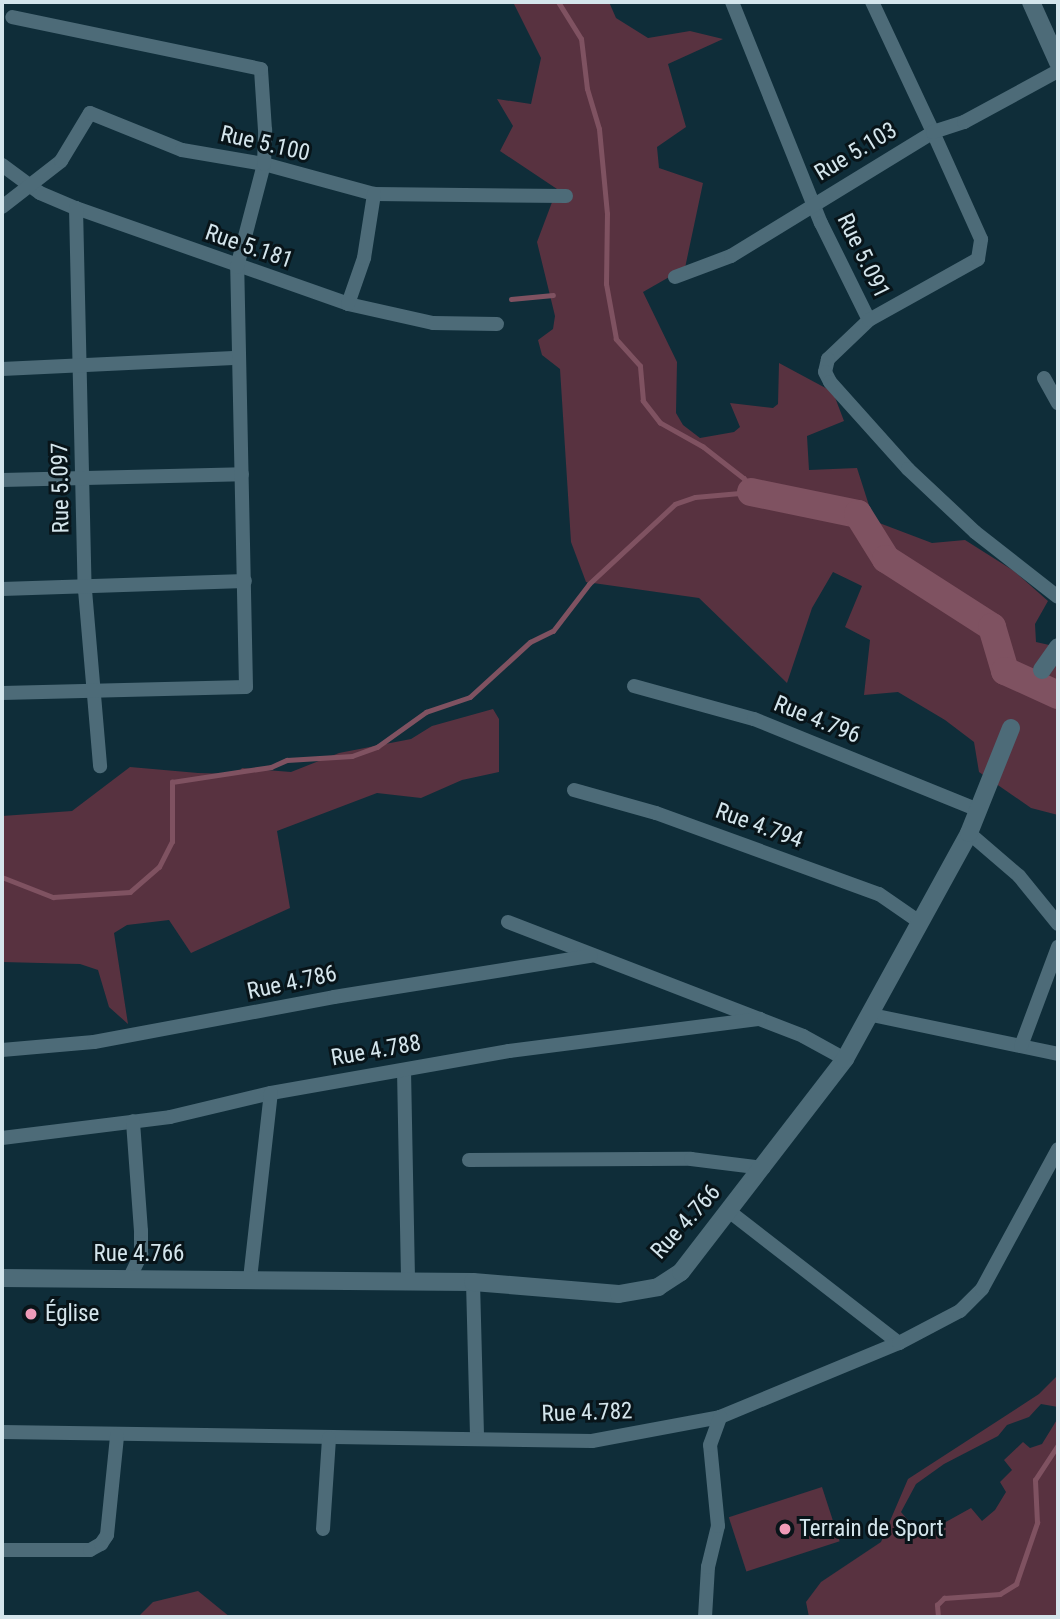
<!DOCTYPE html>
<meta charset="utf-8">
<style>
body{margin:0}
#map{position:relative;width:1060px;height:1619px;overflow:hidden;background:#0f2d39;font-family:"Roboto Condensed",sans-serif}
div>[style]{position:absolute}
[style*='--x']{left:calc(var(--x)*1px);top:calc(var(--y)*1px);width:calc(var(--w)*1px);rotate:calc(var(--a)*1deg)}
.green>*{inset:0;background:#583240;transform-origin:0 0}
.stream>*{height:4.5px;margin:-2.25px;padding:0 2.25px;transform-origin:2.25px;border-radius:2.25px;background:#7f5261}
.river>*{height:28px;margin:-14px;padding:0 14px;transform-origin:14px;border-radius:14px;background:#7f5261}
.street>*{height:14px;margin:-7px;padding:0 7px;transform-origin:7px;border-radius:7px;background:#4d6b78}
.secondary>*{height:18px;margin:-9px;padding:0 9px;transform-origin:9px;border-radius:9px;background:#4d6b78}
.dots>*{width:19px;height:19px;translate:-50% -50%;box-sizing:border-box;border:4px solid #081419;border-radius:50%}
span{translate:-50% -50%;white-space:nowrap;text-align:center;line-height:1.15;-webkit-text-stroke:6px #081419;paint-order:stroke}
.street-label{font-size:23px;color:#d4e5ec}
.poi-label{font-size:23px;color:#d4e5ec}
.left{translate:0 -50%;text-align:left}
.frame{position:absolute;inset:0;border:4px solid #d4e5ec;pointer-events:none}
</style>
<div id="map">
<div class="green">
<i style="clip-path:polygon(513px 2px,609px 2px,616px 18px,648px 38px,690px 31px,723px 39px,668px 64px,686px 127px,657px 147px,659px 168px,703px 183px,685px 268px,643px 292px,677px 362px,676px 413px,683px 425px,700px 438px,734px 432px,740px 427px,730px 403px,773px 408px,778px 404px,779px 363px,833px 392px,844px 421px,807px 436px,809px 470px,857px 468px,874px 521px,932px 543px,965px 540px,1014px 571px,1048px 601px,1035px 624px,1036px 642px,1058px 647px,1058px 815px,1031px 808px,979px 772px,974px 742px,945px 720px,898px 692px,864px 695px,870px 640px,845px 627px,862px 586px,833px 572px,812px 608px,787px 683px,699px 598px,586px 582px,571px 542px,560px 369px,542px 355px,538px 340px,553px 329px,555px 316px,537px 242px,557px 189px,500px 151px,513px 126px,497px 99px,531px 104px,541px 58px)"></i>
<i style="clip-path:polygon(493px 709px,499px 719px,499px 772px,462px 780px,421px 798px,377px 793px,277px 831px,290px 908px,191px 953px,169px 920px,127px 925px,114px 933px,128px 1024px,109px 1007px,98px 970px,80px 964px,2px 962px,2px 816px,72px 811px,130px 767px,198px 773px,237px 774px,242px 768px,291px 772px,339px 753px,411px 739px,432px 726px)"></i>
<i style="clip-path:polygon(1058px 1375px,1058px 1407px,1041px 1404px,1029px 1417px,1007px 1425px,998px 1436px,944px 1464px,916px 1484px,901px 1512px,918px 1532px,939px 1518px,944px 1523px,971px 1508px,982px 1521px,995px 1510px,1006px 1492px,1000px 1482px,1012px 1470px,1004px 1460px,1023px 1442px,1030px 1448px,1042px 1444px,1058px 1418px,1058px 1617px,809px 1617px,806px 1602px,821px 1582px,881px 1542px,908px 1479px,1039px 1394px)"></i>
<i style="left:822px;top:1487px;width:57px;height:98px;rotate:72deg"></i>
<i style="clip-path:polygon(198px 1591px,230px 1617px,138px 1617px,153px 1602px)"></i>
</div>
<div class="stream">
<i style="--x:511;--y:299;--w:42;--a:-5.4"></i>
<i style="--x:2;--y:877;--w:55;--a:21.4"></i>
<i style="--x:53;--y:897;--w:77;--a:-3.7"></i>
<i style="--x:130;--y:892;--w:38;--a:-41"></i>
<i style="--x:159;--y:867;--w:28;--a:-63"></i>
<i style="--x:172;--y:842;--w:60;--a:-90"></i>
<i style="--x:172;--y:782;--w:100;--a:-8.6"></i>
<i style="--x:271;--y:767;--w:17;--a:-24"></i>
<i style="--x:287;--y:760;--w:65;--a:-3.5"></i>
<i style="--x:352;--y:756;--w:27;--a:-20"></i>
<i style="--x:377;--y:747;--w:60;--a:-35.5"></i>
<i style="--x:426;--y:712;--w:46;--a:-18.8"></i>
<i style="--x:470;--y:697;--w:81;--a:-42.5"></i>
<i style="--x:530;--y:642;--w:25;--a:-26"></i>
<i style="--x:553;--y:631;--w:59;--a:-52.5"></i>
<i style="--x:589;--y:584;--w:117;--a:-42.9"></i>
<i style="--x:675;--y:504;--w:21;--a:-19"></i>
<i style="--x:695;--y:497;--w:56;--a:-5.1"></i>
<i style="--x:751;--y:492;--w:15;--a:-118"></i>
<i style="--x:744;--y:479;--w:52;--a:-142"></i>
<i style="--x:703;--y:447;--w:49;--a:-150.8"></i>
<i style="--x:660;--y:423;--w:28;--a:-128"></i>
<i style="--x:643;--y:401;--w:35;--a:-95"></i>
<i style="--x:640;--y:366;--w:36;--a:-132"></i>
<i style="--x:616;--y:339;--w:56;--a:-100.3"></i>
<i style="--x:606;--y:284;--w:70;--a:-89.2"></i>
<i style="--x:607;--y:214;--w:85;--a:-95.4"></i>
<i style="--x:599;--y:129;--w:42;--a:-106.7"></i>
<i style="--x:587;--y:89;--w:50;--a:-96.8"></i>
<i style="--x:581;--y:39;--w:44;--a:-121.9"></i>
<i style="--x:938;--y:1617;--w:12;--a:-95"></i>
<i style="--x:937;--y:1605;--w:10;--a:-45"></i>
<i style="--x:944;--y:1598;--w:56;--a:-4.1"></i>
<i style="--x:1000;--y:1594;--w:19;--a:-32"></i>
<i style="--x:1016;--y:1584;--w:65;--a:-71"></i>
<i style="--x:1037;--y:1523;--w:43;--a:-92.7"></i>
<i style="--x:1035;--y:1480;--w:42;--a:-56.7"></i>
</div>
<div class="river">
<i style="--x:751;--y:492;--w:109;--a:11.6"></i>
<i style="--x:858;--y:514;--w:53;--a:58.1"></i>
<i style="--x:886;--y:559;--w:126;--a:32.7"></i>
<i style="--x:992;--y:627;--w:46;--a:73.5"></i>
<i style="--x:1005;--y:671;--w:58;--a:24.4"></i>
</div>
<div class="street">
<i style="--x:732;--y:2;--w:238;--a:68.1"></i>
<i style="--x:821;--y:223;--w:108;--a:63.7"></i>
<i style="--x:869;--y:320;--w:57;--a:136.4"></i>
<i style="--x:828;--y:359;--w:13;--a:103"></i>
<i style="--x:825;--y:372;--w:11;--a:63"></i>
<i style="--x:830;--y:382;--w:117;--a:48.1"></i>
<i style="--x:908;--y:469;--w:92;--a:43.2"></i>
<i style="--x:975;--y:532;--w:105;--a:38.1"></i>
<i style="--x:2;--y:165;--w:47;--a:36.4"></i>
<i style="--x:40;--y:193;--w:39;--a:23"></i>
<i style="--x:76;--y:208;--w:288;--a:19.4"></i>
<i style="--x:348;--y:304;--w:87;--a:12.6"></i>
<i style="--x:433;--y:323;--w:64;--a:0.9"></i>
<i style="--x:2;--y:207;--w:75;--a:-37.9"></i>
<i style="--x:61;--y:161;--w:56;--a:-58.9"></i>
<i style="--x:90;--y:113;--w:99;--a:21.9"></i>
<i style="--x:182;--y:150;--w:83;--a:9.7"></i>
<i style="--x:264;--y:164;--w:114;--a:15.3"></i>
<i style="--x:374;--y:194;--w:192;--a:0.6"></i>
<i style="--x:76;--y:208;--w:382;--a:88.7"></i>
<i style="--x:85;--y:590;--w:177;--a:85.1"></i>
<i style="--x:675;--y:277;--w:60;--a:-20.6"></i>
<i style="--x:731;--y:256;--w:237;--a:-31.5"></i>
<i style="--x:933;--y:132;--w:144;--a:-115.1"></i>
<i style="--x:348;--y:304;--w:49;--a:-70.8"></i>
<i style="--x:364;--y:258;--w:65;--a:-81.1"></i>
<i style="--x:869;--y:320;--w:125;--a:-29.2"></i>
<i style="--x:978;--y:259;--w:20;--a:-81"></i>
<i style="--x:981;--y:239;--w:117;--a:-114.2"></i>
<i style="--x:933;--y:132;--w:33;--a:-18"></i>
<i style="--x:964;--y:122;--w:107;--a:-28.5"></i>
<i style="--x:2;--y:369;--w:237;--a:-2.7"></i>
<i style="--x:1044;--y:378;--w:29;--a:61"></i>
<i style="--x:2;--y:480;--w:240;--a:-1.4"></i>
<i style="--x:2;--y:589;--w:243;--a:-1.9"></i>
<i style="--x:634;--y:686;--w:124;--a:15.4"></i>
<i style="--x:754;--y:719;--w:242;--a:22.1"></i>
<i style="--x:2;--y:693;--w:244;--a:-1.4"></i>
<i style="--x:246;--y:687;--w:420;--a:-91.2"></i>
<i style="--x:237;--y:267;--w:106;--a:-75.3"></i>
<i style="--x:264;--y:164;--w:34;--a:-88"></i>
<i style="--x:265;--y:130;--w:61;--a:-93.8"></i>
<i style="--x:261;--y:69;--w:254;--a:-168.2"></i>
<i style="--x:574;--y:790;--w:85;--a:15.7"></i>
<i style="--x:656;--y:813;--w:237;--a:20"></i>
<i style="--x:879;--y:894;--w:51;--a:34.6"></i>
<i style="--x:969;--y:833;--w:66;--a:40.7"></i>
<i style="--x:1019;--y:876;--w:62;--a:50.9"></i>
<i style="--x:508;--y:922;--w:316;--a:21.1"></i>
<i style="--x:803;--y:1036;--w:48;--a:28.7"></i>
<i style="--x:872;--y:1015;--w:190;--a:11.8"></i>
<i style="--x:1021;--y:1046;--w:106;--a:-69.5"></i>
<i style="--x:2;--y:1050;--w:92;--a:-5"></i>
<i style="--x:94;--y:1042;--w:244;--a:-10.6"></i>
<i style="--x:334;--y:997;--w:260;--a:-9.1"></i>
<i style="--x:404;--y:1070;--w:210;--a:88.9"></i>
<i style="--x:2;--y:1138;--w:169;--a:-7.1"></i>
<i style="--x:170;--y:1117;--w:104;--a:-13.4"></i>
<i style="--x:271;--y:1093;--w:242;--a:-10"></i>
<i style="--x:509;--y:1051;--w:253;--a:-7.3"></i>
<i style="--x:469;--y:1160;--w:222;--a:-0.3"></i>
<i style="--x:691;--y:1159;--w:73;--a:7.1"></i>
<i style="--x:730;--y:1212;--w:214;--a:37.8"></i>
<i style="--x:129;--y:1279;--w:28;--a:-64"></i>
<i style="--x:141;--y:1254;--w:23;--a:-90"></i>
<i style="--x:141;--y:1231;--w:110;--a:-94.2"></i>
<i style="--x:250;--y:1279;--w:187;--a:-83.6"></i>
<i style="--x:473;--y:1282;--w:155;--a:88.5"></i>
<i style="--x:2;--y:1432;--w:590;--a:0.87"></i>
<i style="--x:592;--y:1441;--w:130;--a:-10.6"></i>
<i style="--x:720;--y:1417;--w:194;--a:-22.5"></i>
<i style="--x:899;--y:1343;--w:69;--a:-27.7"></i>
<i style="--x:960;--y:1311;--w:31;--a:-45"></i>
<i style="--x:982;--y:1289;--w:159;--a:-61.5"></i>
<i style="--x:323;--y:1529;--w:91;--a:-86.2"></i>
<i style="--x:2;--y:1550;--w:88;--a:0"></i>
<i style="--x:90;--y:1550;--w:13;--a:-29"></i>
<i style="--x:101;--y:1544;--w:11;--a:-56"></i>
<i style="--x:107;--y:1535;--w:100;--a:-84.2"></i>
<i style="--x:705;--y:1617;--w:50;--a:-86.6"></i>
<i style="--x:708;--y:1567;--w:42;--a:-76.3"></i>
<i style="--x:718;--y:1526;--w:81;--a:-95.6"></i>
<i style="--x:710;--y:1445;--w:30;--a:-70"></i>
</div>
<div class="secondary">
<i style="--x:1031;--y:2;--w:66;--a:65.8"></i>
<i style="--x:1042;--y:670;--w:28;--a:-55"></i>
<i style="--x:2;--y:1278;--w:471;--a:0.5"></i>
<i style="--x:473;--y:1282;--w:146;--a:4.7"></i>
<i style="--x:619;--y:1294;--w:40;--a:-10"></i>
<i style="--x:658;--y:1287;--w:27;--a:-33"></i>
<i style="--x:681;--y:1272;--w:269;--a:-52.4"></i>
<i style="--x:845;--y:1059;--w:258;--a:-61.2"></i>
<i style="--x:969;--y:833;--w:113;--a:-68.2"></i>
</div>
<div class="dots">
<i style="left:31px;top:1314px;background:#ef9ab8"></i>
<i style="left:785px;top:1529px;background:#ef9ab8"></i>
</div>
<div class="street-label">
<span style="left:265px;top:144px;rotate:13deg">Rue 5.100</span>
<span style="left:856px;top:152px;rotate:-31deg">Rue 5.103</span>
<span style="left:249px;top:247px;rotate:19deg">Rue 5.181</span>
<span style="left:863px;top:256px;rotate:64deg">Rue 5.091</span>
<span style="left:61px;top:488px;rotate:-91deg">Rue 5.097</span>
<span style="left:817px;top:720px;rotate:22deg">Rue 4.796</span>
<span style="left:759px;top:826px;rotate:20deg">Rue 4.794</span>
<span style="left:292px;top:983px;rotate:-12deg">Rue 4.786</span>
<span style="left:376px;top:1051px;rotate:-10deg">Rue 4.788</span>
<span style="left:686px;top:1222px;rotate:-48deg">Rue 4.766</span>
<span style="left:139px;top:1254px">Rue 4.766</span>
<span style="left:587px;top:1413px;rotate:-2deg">Rue 4.782</span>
</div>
<div class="poi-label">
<span class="left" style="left:45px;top:1314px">Église</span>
<span class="left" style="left:799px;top:1529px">Terrain de Sport</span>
</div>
<div class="frame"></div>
</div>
